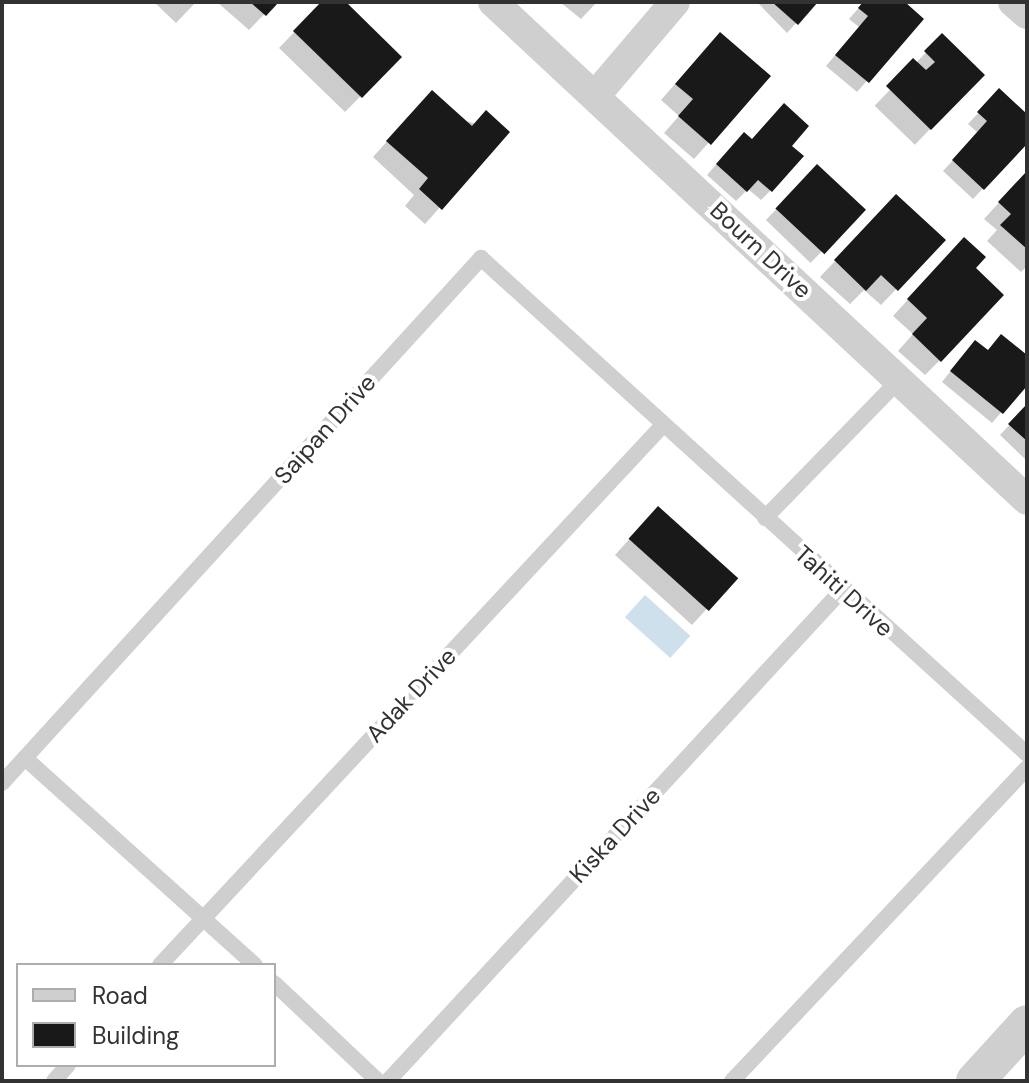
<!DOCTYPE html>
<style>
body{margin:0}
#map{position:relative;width:1029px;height:1083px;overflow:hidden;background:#fff;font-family:"DM Sans",sans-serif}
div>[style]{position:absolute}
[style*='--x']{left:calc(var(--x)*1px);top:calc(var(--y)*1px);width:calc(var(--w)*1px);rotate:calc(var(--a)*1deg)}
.water>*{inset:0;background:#cee0ec;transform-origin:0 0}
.shadow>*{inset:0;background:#0003;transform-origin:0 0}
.building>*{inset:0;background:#191919;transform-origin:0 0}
.service>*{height:16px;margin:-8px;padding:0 8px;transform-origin:8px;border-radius:8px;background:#cfcfcf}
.minor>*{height:30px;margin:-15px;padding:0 15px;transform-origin:15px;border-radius:15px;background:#cfcfcf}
.tertiary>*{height:38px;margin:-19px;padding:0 19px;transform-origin:19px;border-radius:19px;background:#cfcfcf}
span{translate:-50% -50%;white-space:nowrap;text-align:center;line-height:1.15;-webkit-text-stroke:8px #fff;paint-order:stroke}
.street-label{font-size:24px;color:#323232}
.frame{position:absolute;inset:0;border:4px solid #323232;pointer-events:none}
.legend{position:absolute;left:16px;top:963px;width:260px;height:104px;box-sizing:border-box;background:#fff;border:2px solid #adadad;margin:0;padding:10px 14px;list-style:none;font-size:24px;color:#323232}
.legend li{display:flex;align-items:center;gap:16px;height:40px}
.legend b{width:40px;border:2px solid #adadad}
</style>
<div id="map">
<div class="water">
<i style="left:645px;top:595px;width:61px;height:30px;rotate:42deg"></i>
</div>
<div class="shadow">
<i style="clip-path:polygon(154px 2px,196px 2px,176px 23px)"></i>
<i style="clip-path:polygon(217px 2px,276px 2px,249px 30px)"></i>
<i style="clip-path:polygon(323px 2px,343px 2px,399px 57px,345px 112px,279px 48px)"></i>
<i style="clip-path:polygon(560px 2px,597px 2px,581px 19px)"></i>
<i style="clip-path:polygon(757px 2px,815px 2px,787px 33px)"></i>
<i style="clip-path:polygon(864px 2px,901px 2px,921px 19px,857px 92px,826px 66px,859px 27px,849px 19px)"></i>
<i style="left:942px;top:36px;width:56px;height:97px;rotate:44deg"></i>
<i style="clip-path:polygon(705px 50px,768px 76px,694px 159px,664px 133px,679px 116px,661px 100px)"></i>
<i style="clip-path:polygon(999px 91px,1027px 117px,1027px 141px,973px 199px,943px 171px,978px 133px,968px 124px)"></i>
<i style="clip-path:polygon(417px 108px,507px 132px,425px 224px,405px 206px,414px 195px,373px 157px)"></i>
<i style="clip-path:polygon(751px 141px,789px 146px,771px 190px,761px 200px,748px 189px,736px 201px,707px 175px,734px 144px)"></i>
<i style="left:818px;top:166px;width:62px;height:75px;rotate:44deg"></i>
<i style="clip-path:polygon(1027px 172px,1027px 266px,1021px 272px,987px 241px,997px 230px,984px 219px)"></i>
<i style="clip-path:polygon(881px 212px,943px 240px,881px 305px,864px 290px,850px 304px,820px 277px)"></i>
<i style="clip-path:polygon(949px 255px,973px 268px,940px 360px,925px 375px,898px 351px,913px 334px,893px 316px)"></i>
<i style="clip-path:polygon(987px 352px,1027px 358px,1027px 383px,992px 423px,942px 382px,965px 353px)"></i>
<i style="clip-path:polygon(1027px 406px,1027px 461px,1000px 435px)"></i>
<i style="clip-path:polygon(643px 524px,735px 578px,692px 625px,615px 555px)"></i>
</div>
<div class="building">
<i style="clip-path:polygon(250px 2px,279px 2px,266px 16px)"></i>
<i style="clip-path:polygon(321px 2px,346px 2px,402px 57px,362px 98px,293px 31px)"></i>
<i style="clip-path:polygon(772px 2px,818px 2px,798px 25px)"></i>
<i style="clip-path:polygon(863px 2px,905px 2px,924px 19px,869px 83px,835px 55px,868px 16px,858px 8px)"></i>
<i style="clip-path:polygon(720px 32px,771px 76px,711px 145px,678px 116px,693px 99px,675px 84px)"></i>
<i style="clip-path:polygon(942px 33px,985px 75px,931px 130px,886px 86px,913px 58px,926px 70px,935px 62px,924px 51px)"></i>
<i style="clip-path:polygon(999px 88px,1027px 114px,1027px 144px,984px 190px,952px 160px,987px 121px,977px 112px)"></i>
<i style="clip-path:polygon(432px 90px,472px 126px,486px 110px,510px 132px,442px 210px,419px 189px,428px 178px,386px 141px)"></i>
<i style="clip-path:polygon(784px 103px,809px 126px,792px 146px,804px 156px,772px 192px,758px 180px,747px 192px,716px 164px,744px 132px,752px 139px)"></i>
<i style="left:817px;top:164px;width:67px;height:61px;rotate:43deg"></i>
<i style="clip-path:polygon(1027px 171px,1027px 249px,1000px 225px,1011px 214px,998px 202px)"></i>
<i style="clip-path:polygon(896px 194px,946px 240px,898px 291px,881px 275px,866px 291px,834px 260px)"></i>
<i style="clip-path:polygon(964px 237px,986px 257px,976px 268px,1004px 295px,941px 362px,912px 334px,927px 318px,907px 299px)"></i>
<i style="clip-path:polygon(1001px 334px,1027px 355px,1027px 386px,1003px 414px,950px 371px,975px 340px,988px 350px)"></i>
<i style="clip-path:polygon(1027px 404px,1027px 441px,1008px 424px)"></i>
<i style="left:658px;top:506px;width:108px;height:44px;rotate:42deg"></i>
</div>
<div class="service">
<i style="--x:765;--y:518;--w:194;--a:-45.8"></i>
<i style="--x:25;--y:758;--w:309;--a:42"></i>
<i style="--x:2;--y:783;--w:711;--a:-47.62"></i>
<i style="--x:481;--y:258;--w:738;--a:42.25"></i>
<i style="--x:160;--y:965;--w:738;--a:-47.03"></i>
<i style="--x:274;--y:983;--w:143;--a:43.3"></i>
<i style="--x:54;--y:1081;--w:21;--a:-49"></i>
<i style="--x:388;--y:1081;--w:669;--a:-47.24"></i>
<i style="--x:732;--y:1081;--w:430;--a:-46.7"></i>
</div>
<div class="minor">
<i style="--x:493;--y:2;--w:730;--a:43"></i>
<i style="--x:1013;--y:2;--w:18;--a:41"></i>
<i style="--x:595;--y:96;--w:123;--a:-49.6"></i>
</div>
<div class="tertiary">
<i style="--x:975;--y:1081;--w:77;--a:-47.6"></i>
</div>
<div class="street-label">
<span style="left:761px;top:250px;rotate:43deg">Bourn Drive</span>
<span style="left:325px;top:429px;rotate:-48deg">Saipan Drive</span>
<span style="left:844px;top:591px;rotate:42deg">Tahiti Drive</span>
<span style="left:411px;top:695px;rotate:-47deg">Adak Drive</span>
<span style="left:615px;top:835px;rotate:-47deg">Kiska Drive</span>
</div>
<div class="frame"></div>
<ul class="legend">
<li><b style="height:10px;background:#cfcfcf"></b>Road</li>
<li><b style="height:22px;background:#191919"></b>Building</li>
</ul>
</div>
